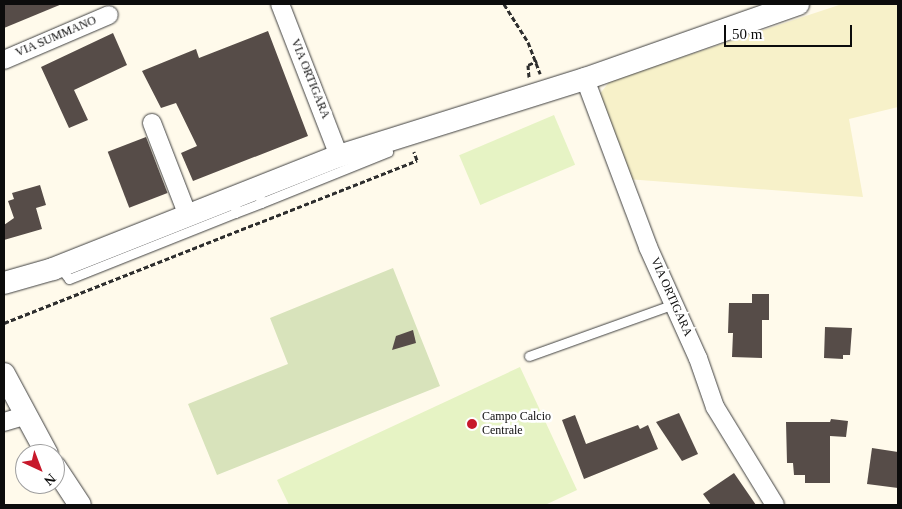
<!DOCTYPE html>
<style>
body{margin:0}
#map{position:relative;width:902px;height:509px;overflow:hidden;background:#fffaeb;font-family:Georgia,serif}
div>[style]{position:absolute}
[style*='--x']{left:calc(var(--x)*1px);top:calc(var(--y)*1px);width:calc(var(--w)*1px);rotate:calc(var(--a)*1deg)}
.farmland>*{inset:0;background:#f7f1c9}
.cemetery>*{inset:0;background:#d8e3bb}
.pitch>*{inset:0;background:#e6f3c4;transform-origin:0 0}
.building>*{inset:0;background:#564c48;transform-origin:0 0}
.path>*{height:3px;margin-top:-1.5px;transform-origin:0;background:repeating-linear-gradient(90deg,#2e2e2e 0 5px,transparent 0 7.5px)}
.roads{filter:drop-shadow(0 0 1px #3f3f3f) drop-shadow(0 0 1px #3f3f3f)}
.service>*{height:9px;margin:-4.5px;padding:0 4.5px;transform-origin:4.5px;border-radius:4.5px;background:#fff}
.minor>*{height:18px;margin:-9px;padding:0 9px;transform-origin:9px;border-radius:9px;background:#fff}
.tertiary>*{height:22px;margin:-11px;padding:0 11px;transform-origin:11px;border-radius:11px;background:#fff}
.dots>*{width:14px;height:14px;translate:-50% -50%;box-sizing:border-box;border:2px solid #fff;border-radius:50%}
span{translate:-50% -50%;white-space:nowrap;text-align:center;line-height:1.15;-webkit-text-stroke:5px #fff;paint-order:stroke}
.street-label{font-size:12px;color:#0c0c0c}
.poi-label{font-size:12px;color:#0c0c0c}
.left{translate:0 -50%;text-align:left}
.frame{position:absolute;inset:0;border:5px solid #0c0c0c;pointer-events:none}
.north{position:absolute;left:15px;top:444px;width:50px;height:50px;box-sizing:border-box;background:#fff;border:1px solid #9e9e9e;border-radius:50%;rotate:137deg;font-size:14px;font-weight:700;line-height:20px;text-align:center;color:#0c0c0c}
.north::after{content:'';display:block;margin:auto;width:18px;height:22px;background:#c7192b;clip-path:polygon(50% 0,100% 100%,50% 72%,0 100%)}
.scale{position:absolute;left:724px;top:25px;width:128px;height:22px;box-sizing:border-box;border:2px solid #0c0c0c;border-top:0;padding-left:6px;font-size:15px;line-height:18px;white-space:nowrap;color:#0c0c0c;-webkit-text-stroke:4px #fff;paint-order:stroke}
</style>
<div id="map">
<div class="farmland">
<i style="clip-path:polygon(842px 4px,898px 4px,898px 107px,849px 119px,863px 197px,627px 179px,599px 95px,610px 81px)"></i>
</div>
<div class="cemetery">
<i style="clip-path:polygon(393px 268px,440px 386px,217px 475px,188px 404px,288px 364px,270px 318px)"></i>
</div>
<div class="pitch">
<i style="left:554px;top:115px;width:54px;height:103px;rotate:67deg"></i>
<i style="clip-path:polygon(520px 367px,577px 490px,545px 505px,289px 505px,277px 480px)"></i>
</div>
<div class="building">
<i style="clip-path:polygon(4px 4px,62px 4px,4px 28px)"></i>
<i style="clip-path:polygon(268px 31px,308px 136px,193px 181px,181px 153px,197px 146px,176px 103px,161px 108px,142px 71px,196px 49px,199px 58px)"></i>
<i style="clip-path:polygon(113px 33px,127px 65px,74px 90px,88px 120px,69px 128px,41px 67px)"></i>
<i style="left:146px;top:137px;width:60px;height:41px;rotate:69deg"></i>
<i style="clip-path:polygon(40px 185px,46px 205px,36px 208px,42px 229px,4px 240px,4px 225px,14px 218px,8px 201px,14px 199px,12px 193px)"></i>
<i style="clip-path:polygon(752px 294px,769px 294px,769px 320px,762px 320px,762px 358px,732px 357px,733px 333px,728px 333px,729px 303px,752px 303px)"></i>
<i style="clip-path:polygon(825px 327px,852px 328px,850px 355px,843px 355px,843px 359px,824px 358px)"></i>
<i style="clip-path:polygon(413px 330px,416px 343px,392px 350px,396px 336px)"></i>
<i style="clip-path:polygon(679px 413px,698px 454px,682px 461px,656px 422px)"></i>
<i style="clip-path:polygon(575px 415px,586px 444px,638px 425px,640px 429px,648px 425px,658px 449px,584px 479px,562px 420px)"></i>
<i style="clip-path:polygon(831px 419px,848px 421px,846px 437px,830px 436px,830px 483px,805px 483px,805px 475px,794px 475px,793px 463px,787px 463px,786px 422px,830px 422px)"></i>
<i style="clip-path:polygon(872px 448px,898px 452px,898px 488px,867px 484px)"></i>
<i style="clip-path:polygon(734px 473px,756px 505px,711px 505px,703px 494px)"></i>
</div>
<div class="path">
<i style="--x:504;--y:4;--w:45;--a:57.7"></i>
<i style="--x:528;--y:42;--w:34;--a:69"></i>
<i style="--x:529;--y:77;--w:12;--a:-95"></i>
<i style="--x:528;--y:65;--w:10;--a:-24"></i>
<i style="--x:4;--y:323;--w:444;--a:-21.5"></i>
<i style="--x:417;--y:160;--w:9;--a:-111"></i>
</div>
<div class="roads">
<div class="service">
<i style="--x:258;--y:189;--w:14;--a:78"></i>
<i style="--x:261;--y:203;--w:137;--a:-21.9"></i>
<i style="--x:235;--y:213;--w:28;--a:-21"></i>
<i style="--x:59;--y:266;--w:16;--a:52"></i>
<i style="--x:69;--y:279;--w:179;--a:-21.7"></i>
<i style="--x:235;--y:213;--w:15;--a:-86"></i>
<i style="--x:529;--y:356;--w:154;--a:-19.7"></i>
</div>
<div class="minor">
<i style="--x:280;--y:4;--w:163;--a:68.8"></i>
<i style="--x:4;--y:60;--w:114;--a:-23.2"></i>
<i style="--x:585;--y:79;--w:179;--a:69.4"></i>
<i style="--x:648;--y:247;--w:122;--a:65.8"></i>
<i style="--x:698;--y:358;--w:52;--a:70.9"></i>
<i style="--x:715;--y:407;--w:115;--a:58.5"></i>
<i style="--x:152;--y:123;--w:100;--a:68.8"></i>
<i style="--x:4;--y:422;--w:21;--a:-17"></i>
</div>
<div class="tertiary">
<i style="--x:4;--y:283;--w:51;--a:-15.9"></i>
<i style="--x:53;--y:269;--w:308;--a:-21.6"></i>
<i style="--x:339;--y:156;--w:258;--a:-17.4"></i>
<i style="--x:585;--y:79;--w:226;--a:-19.4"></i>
<i style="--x:4;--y:374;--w:91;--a:61.7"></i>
<i style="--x:55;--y:467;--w:45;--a:56.7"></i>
</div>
</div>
<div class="dots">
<i style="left:472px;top:424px;background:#c7192b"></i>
</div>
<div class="street-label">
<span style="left:56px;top:37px;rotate:-23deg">VIA SUMMANO</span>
<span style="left:310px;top:79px;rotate:68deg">VIA ORTIGARA</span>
<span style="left:671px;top:297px;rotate:66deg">VIA ORTIGARA</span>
</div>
<div class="poi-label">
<span class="left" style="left:482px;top:424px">Campo Calcio<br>Centrale</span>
</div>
<div class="frame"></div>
<div class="north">N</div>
<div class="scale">50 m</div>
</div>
